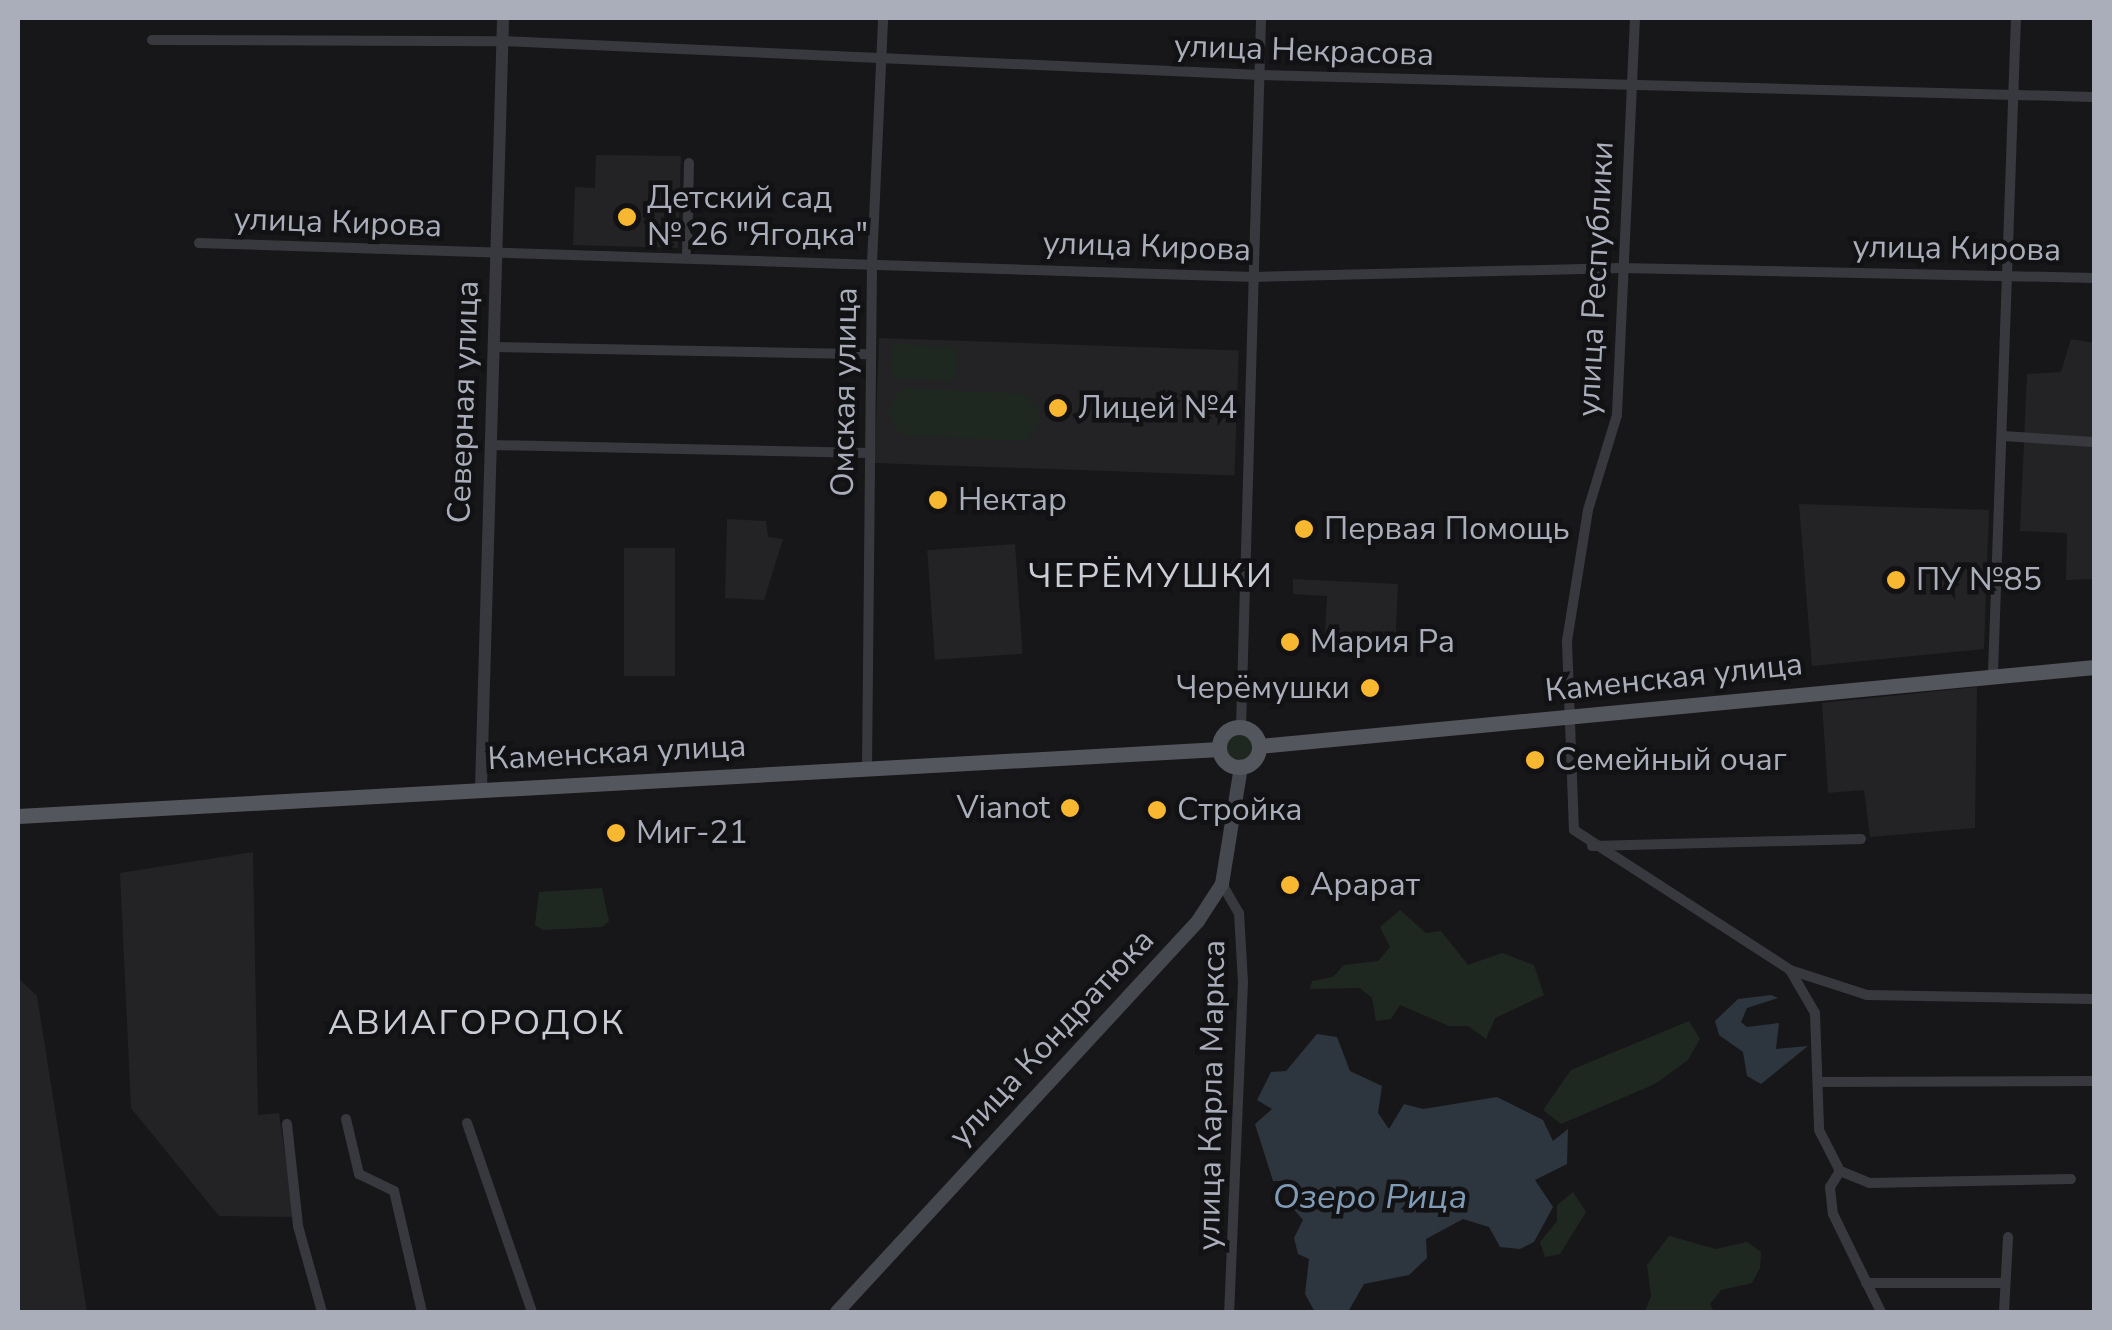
<!DOCTYPE html>
<meta charset="utf-8">
<style>
body{margin:0}
#map{position:relative;width:2112px;height:1330px;overflow:hidden;background:#171719;font-family:"Nunito Sans",sans-serif}
div>[style]{position:absolute}
[style*='--x']{left:calc(var(--x)*1px);top:calc(var(--y)*1px);width:calc(var(--w)*1px);rotate:calc(var(--a)*1deg)}
.built>*{inset:0;background:#232326;transform-origin:0 0}
.green>*{inset:0;background:#1f2820;transform-origin:0 0}
.round{border-radius:50%}
.water>*{inset:0;background:#2d363e}
.minor>*{height:10px;margin:-5px;padding:0 5px;transform-origin:5px;border-radius:5px;background:#38393e}
.tertiary>*{height:12px;margin:-6px;padding:0 6px;transform-origin:6px;border-radius:6px;background:#38393e}
.secondary>*{height:14px;margin:-7px;padding:0 7px;transform-origin:7px;border-radius:7px;background:#46484f}
.primary>*{height:15px;margin:-7.5px;padding:0 7.5px;transform-origin:7.5px;border-radius:7.5px;background:#54565e}
.primary>.ring{margin:-7.5px;padding:0;box-sizing:content-box;background:none;border:15px solid #54565e;border-radius:50%}
.dots>*{width:28px;height:28px;translate:-50% -50%;box-sizing:border-box;border:5px solid #121214;border-radius:50%}
span{translate:-50% -50%;white-space:nowrap;text-align:center;line-height:1.15;-webkit-text-stroke:9px #121214;paint-order:stroke}
.street-label{font-size:32px;color:#a9aeba}
.poi-label{font-size:32px;color:#a9aeba}
.left{translate:0 -50%;text-align:left}
.right{translate:-100% -50%;text-align:right}
.neighbourhood-label{font-size:35px;color:#cacdd5;letter-spacing:2.5px}
.water-label{font-size:35px;color:#7f9bb6;font-style:italic}
.frame{position:absolute;inset:0;border:20px solid #a9aeba;pointer-events:none}
</style>
<div id="map">
<div class="built">
<i style="clip-path:polygon(596px 155px,681px 156px,678px 248px,573px 245px,575px 187px,595px 188px)"></i>
<i style="left:879px;top:338px;width:360px;height:125px;rotate:2deg"></i>
<i style="clip-path:polygon(2071px 339px,2094px 343px,2094px 579px,2066px 580px,2067px 533px,2020px 531px,2027px 374px,2061px 372px)"></i>
<i style="clip-path:polygon(1799px 504px,1989px 510px,1984px 649px,1812px 666px)"></i>
<i style="clip-path:polygon(727px 519px,766px 521px,768px 537px,783px 539px,764px 600px,725px 598px)"></i>
<i style="left:1015px;top:544px;width:110px;height:88px;rotate:86deg"></i>
<i style="left:624px;top:548px;width:51px;height:128px"></i>
<i style="clip-path:polygon(1293px 579px,1398px 584px,1395px 651px,1324px 648px,1327px 596px,1293px 594px)"></i>
<i style="clip-path:polygon(1977px 687px,1975px 828px,1870px 837px,1864px 790px,1828px 793px,1822px 703px)"></i>
<i style="clip-path:polygon(253px 852px,258px 1115px,279px 1113px,294px 1217px,219px 1216px,131px 1108px,120px 873px)"></i>
<i style="clip-path:polygon(18px 978px,37px 996px,87px 1312px,18px 1312px)"></i>
</div>
<div class="green">
<i style="left:893px;top:344px;width:64px;height:34px;rotate:3deg"></i>
<i style="clip-path:polygon(908px 388px,1027px 394px,1039px 408px,1040px 423px,1025px 441px,906px 436px,893px 426px,888px 411px,894px 396px)"></i>
<i class="round" style="left:1222px;top:729px;width:34px;height:34px"></i>
<i style="clip-path:polygon(602px 888px,609px 921px,602px 927px,543px 930px,535px 925px,539px 892px)"></i>
<i style="clip-path:polygon(1400px 910px,1426px 933px,1441px 931px,1468px 965px,1502px 953px,1534px 965px,1544px 995px,1495px 1018px,1486px 1039px,1468px 1026px,1449px 1026px,1400px 1005px,1391px 1019px,1376px 1021px,1372px 998px,1360px 988px,1310px 989px,1312px 981px,1333px 977px,1344px 965px,1378px 961px,1390px 947px,1380px 927px)"></i>
<i style="clip-path:polygon(1689px 1021px,1700px 1039px,1688px 1060px,1655px 1084px,1561px 1124px,1543px 1110px,1571px 1070px)"></i>
<i style="clip-path:polygon(1573px 1192px,1586px 1212px,1560px 1254px,1545px 1257px,1540px 1242px,1557px 1221px,1557px 1205px)"></i>
<i style="clip-path:polygon(1669px 1236px,1716px 1249px,1747px 1242px,1761px 1252px,1760px 1268px,1752px 1283px,1721px 1290px,1710px 1304px,1714px 1312px,1645px 1312px,1651px 1296px,1647px 1265px)"></i>
</div>
<div class="water">
<i style="clip-path:polygon(1771px 995px,1778px 998px,1747px 1008px,1741px 1022px,1747px 1027px,1779px 1023px,1776px 1049px,1808px 1046px,1761px 1084px,1747px 1076px,1743px 1052px,1719px 1035px,1715px 1021px,1738px 999px)"></i>
<i style="clip-path:polygon(1317px 1034px,1337px 1037px,1350px 1071px,1382px 1086px,1378px 1113px,1389px 1129px,1404px 1104px,1423px 1109px,1497px 1097px,1543px 1120px,1553px 1141px,1568px 1129px,1567px 1164px,1535px 1180px,1553px 1207px,1534px 1242px,1520px 1249px,1500px 1247px,1489px 1227px,1463px 1219px,1426px 1239px,1427px 1258px,1409px 1275px,1364px 1284px,1348px 1312px,1315px 1312px,1305px 1294px,1309px 1259px,1298px 1254px,1294px 1238px,1303px 1220px,1291px 1206px,1293px 1181px,1273px 1181px,1255px 1124px,1272px 1109px,1257px 1100px,1271px 1072px,1286px 1071px)"></i>
</div>
<div class="minor">
<i style="--x:1635;--y:18;--w:397;--a:92.6"></i>
<i style="--x:1617;--y:415;--w:99;--a:107"></i>
<i style="--x:1588;--y:510;--w:133;--a:99.1"></i>
<i style="--x:1567;--y:641;--w:189;--a:87.9"></i>
<i style="--x:1574;--y:830;--w:257;--a:32.9"></i>
<i style="--x:1790;--y:970;--w:50;--a:59.8"></i>
<i style="--x:1815;--y:1013;--w:117;--a:88"></i>
<i style="--x:1819;--y:1130;--w:46;--a:62.9"></i>
<i style="--x:1840;--y:1171;--w:31;--a:22"></i>
<i style="--x:1869;--y:1183;--w:202;--a:-1.1"></i>
<i style="--x:152;--y:40;--w:350;--a:0.2"></i>
<i style="--x:502;--y:41;--w:759;--a:2.57"></i>
<i style="--x:1260;--y:75;--w:834;--a:1.51"></i>
<i style="--x:199;--y:243;--w:1056;--a:1.85"></i>
<i style="--x:1254;--y:277;--w:367;--a:-1.4"></i>
<i style="--x:1621;--y:268;--w:473;--a:1.2"></i>
<i style="--x:687;--y:257;--w:94;--a:-88.8"></i>
<i style="--x:493;--y:347;--w:377;--a:1.1"></i>
<i style="--x:2003;--y:436;--w:91;--a:3.8"></i>
<i style="--x:491;--y:445;--w:378;--a:1.2"></i>
<i style="--x:1993;--y:673;--w:655;--a:-87.99"></i>
<i style="--x:1241;--y:727;--w:709;--a:-88.38"></i>
<i style="--x:867;--y:767;--w:504;--a:-89.43"></i>
<i style="--x:872;--y:263;--w:245;--a:-87.4"></i>
<i style="--x:1592;--y:846;--w:269;--a:-1.5"></i>
<i style="--x:1222;--y:884;--w:34;--a:60"></i>
<i style="--x:1239;--y:913;--w:69;--a:86.7"></i>
<i style="--x:1243;--y:982;--w:330;--a:92.4"></i>
<i style="--x:1790;--y:970;--w:81;--a:18"></i>
<i style="--x:1867;--y:995;--w:227;--a:1"></i>
<i style="--x:1819;--y:1082;--w:275;--a:-0.2"></i>
<i style="--x:346;--y:1119;--w:57;--a:76.7"></i>
<i style="--x:359;--y:1174;--w:39;--a:26"></i>
<i style="--x:394;--y:1191;--w:124;--a:77"></i>
<i style="--x:467;--y:1123;--w:200;--a:71"></i>
<i style="--x:287;--y:1124;--w:103;--a:83.8"></i>
<i style="--x:298;--y:1226;--w:89;--a:74.4"></i>
<i style="--x:1840;--y:1171;--w:19;--a:122"></i>
<i style="--x:1830;--y:1187;--w:27;--a:84"></i>
<i style="--x:1833;--y:1214;--w:109;--a:63.9"></i>
<i style="--x:1866;--y:1283;--w:139;--a:0"></i>
<i style="--x:2004;--y:1312;--w:75;--a:-86.9"></i>
</div>
<div class="tertiary">
<i style="--x:481;--y:788;--w:770;--a:-88.36"></i>
</div>
<div class="secondary">
<i style="--x:837;--y:1312;--w:532;--a:-47.28"></i>
<i style="--x:1198;--y:921;--w:44;--a:-57"></i>
<i style="--x:1222;--y:884;--w:119;--a:-80.8"></i>
</div>
<div class="primary">
<i class="ring" style="left:1219px;top:727px;width:25px;height:25px"></i>
<i style="--x:1259;--y:746;--w:839;--a:-5.4"></i>
<i style="--x:18;--y:816;--w:1203;--a:-3.19"></i>
</div>
<div class="dots">
<i style="left:627px;top:217px;background:#f8b730"></i>
<i style="left:1058px;top:408px;background:#f8b730"></i>
<i style="left:938px;top:500px;background:#f8b730"></i>
<i style="left:1304px;top:529px;background:#f8b730"></i>
<i style="left:1896px;top:580px;background:#f8b730"></i>
<i style="left:1290px;top:642px;background:#f8b730"></i>
<i style="left:1370px;top:688px;background:#f8b730"></i>
<i style="left:1535px;top:760px;background:#f8b730"></i>
<i style="left:1070px;top:808px;background:#f8b730"></i>
<i style="left:1157px;top:810px;background:#f8b730"></i>
<i style="left:616px;top:833px;background:#f8b730"></i>
<i style="left:1290px;top:885px;background:#f8b730"></i>
</div>
<div class="street-label">
<span style="left:1304px;top:51px;rotate:2deg">улица Некрасова</span>
<span style="left:338px;top:223px;rotate:2deg">улица Кирова</span>
<span style="left:1147px;top:247px;rotate:2deg">улица Кирова</span>
<span style="left:1957px;top:249px;rotate:1deg">улица Кирова</span>
<span style="left:1596px;top:279px;rotate:-87deg">улица Республики</span>
<span style="left:845px;top:392px;rotate:-89deg">Омская улица</span>
<span style="left:464px;top:402px;rotate:-88deg">Северная улица</span>
<span style="left:1674px;top:678px;rotate:-6deg">Каменская улица</span>
<span style="left:617px;top:753px;rotate:-3deg">Каменская улица</span>
<span style="left:1052px;top:1038px;rotate:-47deg">улица Кондратюка</span>
<span style="left:1212px;top:1095px;rotate:-89deg">улица Карла Маркса</span>
</div>
<div class="poi-label">
<span class="left" style="left:647px;top:217px">Детский сад<br>№ 26 "Ягодка"</span>
<span class="left" style="left:1078px;top:408px">Лицей №4</span>
<span class="left" style="left:958px;top:500px">Нектар</span>
<span class="left" style="left:1324px;top:529px">Первая Помощь</span>
<span class="left" style="left:1916px;top:580px">ПУ №85</span>
<span class="left" style="left:1310px;top:642px">Мария Ра</span>
<span class="right" style="left:1350px;top:688px">Черёмушки</span>
<span class="left" style="left:1555px;top:760px">Семейный очаг</span>
<span class="right" style="left:1050px;top:808px">Vianot</span>
<span class="left" style="left:1177px;top:810px">Стройка</span>
<span class="left" style="left:636px;top:833px">Миг-21</span>
<span class="left" style="left:1310px;top:885px">Арарат</span>
</div>
<div class="neighbourhood-label">
<span style="left:1151px;top:576px">ЧЕРЁМУШКИ</span>
<span style="left:477px;top:1023px">АВИАГОРОДОК</span>
</div>
<div class="water-label">
<span style="left:1370px;top:1197px">Озеро Рица</span>
</div>
<div class="frame"></div>
</div>
